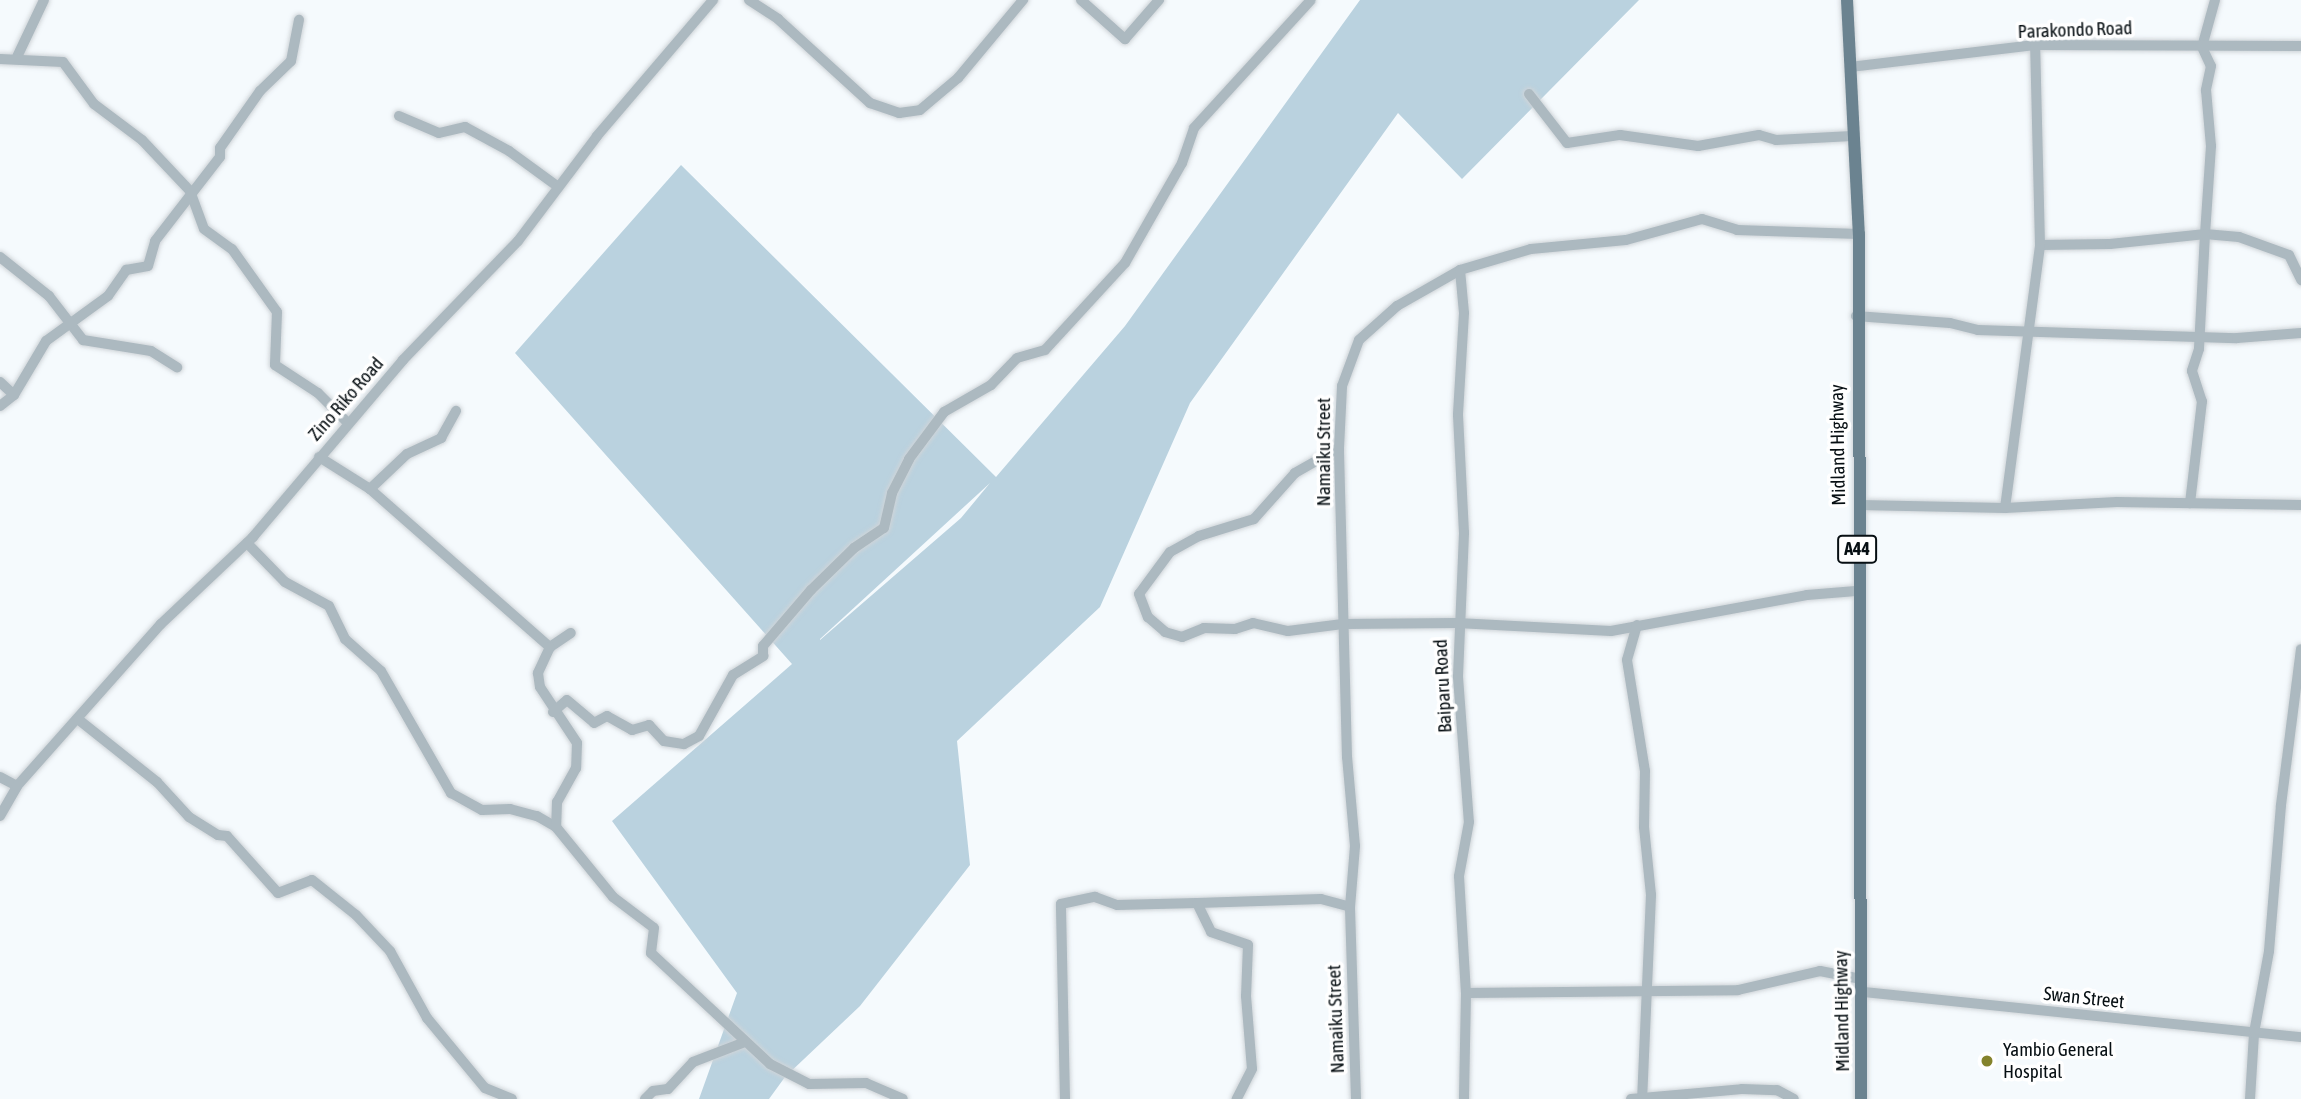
<!DOCTYPE html>
<style>
body{margin:0}
#map{position:relative;width:2301px;height:1099px;overflow:hidden;background:#f5fafd;font-family:"Asap Condensed",sans-serif}
div>[style]{position:absolute}
[style*='--x']{left:calc(var(--x)*1px);top:calc(var(--y)*1px);width:calc(var(--w)*1px);rotate:calc(var(--a)*1deg)}
.green>*{inset:0;background:#bad2df}
.roads{filter:drop-shadow(0 0 2px #cfd4d8) drop-shadow(0 0 2px #cfd4d8)}
.minor>*{height:10px;margin:-5px;padding:0 5px;transform-origin:5px;border-radius:5px;background:#acb9c0}
.major>*{height:12px;margin:-6px;padding:0 6px;transform-origin:6px;border-radius:6px;background:#6b8390}
.dots>*{width:19px;height:19px;translate:-50% -50%;box-sizing:border-box;border:4px solid #fff;border-radius:50%}
span{translate:-50% -50%;white-space:nowrap;text-align:center;line-height:1.15;-webkit-text-stroke:7px #fff;paint-order:stroke}
.shield-label span{padding:2px 5px;background:#fff;border:2px solid;border-radius:5px;-webkit-text-stroke-width:0}
.shield-label{font-size:18px;color:#070f13;font-weight:700}
.street-label{font-size:19px;color:#070f13}
.poi-label{font-size:19px;color:#070f13}
.left{translate:0 -50%;text-align:left}
</style>
<div id="map">
<div class="green">
<i style="clip-path:polygon(evenodd,1360px 0,1639px 0,1462px 179px,1398px 113px,1190px 403px,1100px 607px,957px 741px,970px 865px,860px 1006px,785px 1077px,769px 1099px,699px 1099px,737px 993px,612px 821px,792px 664px,515px 353px,681px 165px,996px 477px,1125px 326px,1360px 0,990px 483px,961px 518px,820px 640px,820px 639px,990px 483px)"></i>
</div>
<div class="roads">
<div class="minor">
<i style="--x:749;--y:0;--w:35;--a:33"></i>
<i style="--x:778;--y:19;--w:125;--a:42.4"></i>
<i style="--x:870;--y:103;--w:31;--a:19"></i>
<i style="--x:899;--y:113;--w:21;--a:-8"></i>
<i style="--x:920;--y:110;--w:50;--a:-40.1"></i>
<i style="--x:958;--y:78;--w:102;--a:-50.2"></i>
<i style="--x:1081;--y:0;--w:59;--a:41.6"></i>
<i style="--x:1125;--y:39;--w:52;--a:-48.9"></i>
<i style="--x:2215;--y:0;--w:49;--a:105.5"></i>
<i style="--x:2202;--y:47;--w:21;--a:65"></i>
<i style="--x:2211;--y:66;--w:25;--a:102"></i>
<i style="--x:2206;--y:90;--w:56;--a:84.9"></i>
<i style="--x:2211;--y:146;--w:88;--a:93.9"></i>
<i style="--x:2205;--y:234;--w:34;--a:5"></i>
<i style="--x:2239;--y:237;--w:53;--a:19.8"></i>
<i style="--x:2289;--y:255;--w:28;--a:64"></i>
<i style="--x:17;--y:57;--w:63;--a:-64.7"></i>
<i style="--x:0;--y:59;--w:63;--a:2.7"></i>
<i style="--x:63;--y:62;--w:52;--a:53.6"></i>
<i style="--x:94;--y:104;--w:60;--a:36.9"></i>
<i style="--x:142;--y:140;--w:70;--a:46.7"></i>
<i style="--x:190;--y:191;--w:40;--a:69.8"></i>
<i style="--x:204;--y:229;--w:34;--a:36"></i>
<i style="--x:232;--y:249;--w:77;--a:54.5"></i>
<i style="--x:277;--y:312;--w:53;--a:92.2"></i>
<i style="--x:275;--y:365;--w:51;--a:33.1"></i>
<i style="--x:318;--y:393;--w:42;--a:45"></i>
<i style="--x:1850;--y:67;--w:186;--a:-6.8"></i>
<i style="--x:2035;--y:45;--w:266;--a:0.2"></i>
<i style="--x:1529;--y:94;--w:62;--a:52.2"></i>
<i style="--x:1567;--y:143;--w:54;--a:-8.6"></i>
<i style="--x:1620;--y:135;--w:79;--a:8"></i>
<i style="--x:1698;--y:146;--w:62;--a:-10.2"></i>
<i style="--x:1759;--y:135;--w:18;--a:16"></i>
<i style="--x:1776;--y:140;--w:76;--a:-3"></i>
<i style="--x:399;--y:116;--w:43;--a:23"></i>
<i style="--x:439;--y:133;--w:27;--a:-13"></i>
<i style="--x:465;--y:127;--w:50;--a:28.6"></i>
<i style="--x:509;--y:151;--w:59;--a:36.1"></i>
<i style="--x:2040;--y:245;--w:70;--a:-0.8"></i>
<i style="--x:2110;--y:244;--w:96;--a:-6"></i>
<i style="--x:2205;--y:234;--w:115;--a:93"></i>
<i style="--x:2199;--y:349;--w:23;--a:108"></i>
<i style="--x:2192;--y:371;--w:32;--a:72"></i>
<i style="--x:2202;--y:401;--w:103;--a:96.7"></i>
<i style="--x:0;--y:257;--w:63;--a:38.5"></i>
<i style="--x:49;--y:296;--w:56;--a:52.3"></i>
<i style="--x:83;--y:340;--w:69;--a:9.2"></i>
<i style="--x:151;--y:351;--w:31;--a:32"></i>
<i style="--x:1460;--y:270;--w:43;--a:84.7"></i>
<i style="--x:1464;--y:313;--w:102;--a:93.4"></i>
<i style="--x:1458;--y:415;--w:118;--a:87.1"></i>
<i style="--x:1464;--y:533;--w:144;--a:92.4"></i>
<i style="--x:1458;--y:677;--w:145;--a:85.7"></i>
<i style="--x:1469;--y:822;--w:55;--a:100.5"></i>
<i style="--x:1459;--y:876;--w:117;--a:86.6"></i>
<i style="--x:1466;--y:993;--w:106;--a:91.1"></i>
<i style="--x:1856;--y:316;--w:94;--a:4.3"></i>
<i style="--x:1950;--y:323;--w:29;--a:14"></i>
<i style="--x:1978;--y:330;--w:259;--a:1.8"></i>
<i style="--x:2237;--y:338;--w:64;--a:-4.5"></i>
<i style="--x:0;--y:382;--w:19;--a:43"></i>
<i style="--x:0;--y:406;--w:18;--a:-38"></i>
<i style="--x:14;--y:395;--w:63;--a:-59.3"></i>
<i style="--x:46;--y:341;--w:77;--a:-36"></i>
<i style="--x:108;--y:296;--w:32;--a:-55"></i>
<i style="--x:126;--y:270;--w:22;--a:-10"></i>
<i style="--x:148;--y:266;--w:26;--a:-74"></i>
<i style="--x:155;--y:241;--w:106;--a:-52.3"></i>
<i style="--x:220;--y:157;--w:9;--a:-90"></i>
<i style="--x:220;--y:148;--w:70;--a:-54.9"></i>
<i style="--x:260;--y:91;--w:43;--a:-44.1"></i>
<i style="--x:291;--y:61;--w:42;--a:-79"></i>
<i style="--x:1339;--y:448;--w:51;--a:150.4"></i>
<i style="--x:1295;--y:473;--w:62;--a:131.7"></i>
<i style="--x:1254;--y:519;--w:58;--a:162.8"></i>
<i style="--x:1199;--y:536;--w:33;--a:151"></i>
<i style="--x:1170;--y:552;--w:52;--a:126.4"></i>
<i style="--x:1139;--y:594;--w:25;--a:69"></i>
<i style="--x:1148;--y:617;--w:23;--a:41"></i>
<i style="--x:1165;--y:632;--w:18;--a:16"></i>
<i style="--x:1182;--y:637;--w:24;--a:-22"></i>
<i style="--x:1204;--y:628;--w:31;--a:2"></i>
<i style="--x:1235;--y:629;--w:19;--a:-18"></i>
<i style="--x:1253;--y:623;--w:36;--a:13"></i>
<i style="--x:1288;--y:631;--w:55;--a:-7.3"></i>
<i style="--x:1343;--y:624;--w:114;--a:-0.5"></i>
<i style="--x:1457;--y:623;--w:154;--a:3"></i>
<i style="--x:1611;--y:631;--w:199;--a:-10.4"></i>
<i style="--x:1807;--y:595;--w:49;--a:-4.7"></i>
<i style="--x:319;--y:457;--w:60;--a:32.1"></i>
<i style="--x:370;--y:489;--w:240;--a:41.3"></i>
<i style="--x:550;--y:647;--w:25;--a:-34"></i>
<i style="--x:370;--y:489;--w:51;--a:-43.4"></i>
<i style="--x:407;--y:454;--w:38;--a:-25"></i>
<i style="--x:441;--y:438;--w:31;--a:-61"></i>
<i style="--x:1859;--y:505;--w:146;--a:1.2"></i>
<i style="--x:2005;--y:508;--w:112;--a:-3.1"></i>
<i style="--x:2117;--y:502;--w:184;--a:0.9"></i>
<i style="--x:2005;--y:508;--w:265;--a:-82.4"></i>
<i style="--x:2040;--y:245;--w:200;--a:-91.4"></i>
<i style="--x:247;--y:543;--w:54;--a:45.7"></i>
<i style="--x:285;--y:582;--w:50;--a:28.6"></i>
<i style="--x:329;--y:606;--w:37;--a:64"></i>
<i style="--x:345;--y:639;--w:48;--a:41.6"></i>
<i style="--x:381;--y:671;--w:141;--a:60.2"></i>
<i style="--x:451;--y:793;--w:35;--a:29"></i>
<i style="--x:482;--y:810;--w:28;--a:-2"></i>
<i style="--x:510;--y:809;--w:28;--a:15"></i>
<i style="--x:537;--y:816;--w:22;--a:30"></i>
<i style="--x:556;--y:827;--w:90;--a:50.8"></i>
<i style="--x:613;--y:897;--w:51;--a:37.1"></i>
<i style="--x:654;--y:928;--w:25;--a:97"></i>
<i style="--x:651;--y:953;--w:163;--a:43"></i>
<i style="--x:770;--y:1064;--w:44;--a:27.1"></i>
<i style="--x:809;--y:1084;--w:57;--a:-1"></i>
<i style="--x:866;--y:1083;--w:40;--a:23.4"></i>
<i style="--x:1637;--y:625;--w:36;--a:106"></i>
<i style="--x:1627;--y:660;--w:112;--a:80.8"></i>
<i style="--x:1645;--y:771;--w:56;--a:91"></i>
<i style="--x:1644;--y:827;--w:68;--a:84.1"></i>
<i style="--x:1651;--y:895;--w:204;--a:92.5"></i>
<i style="--x:550;--y:647;--w:29;--a:115"></i>
<i style="--x:538;--y:673;--w:14;--a:82"></i>
<i style="--x:540;--y:687;--w:67;--a:56.5"></i>
<i style="--x:577;--y:743;--w:25;--a:92"></i>
<i style="--x:576;--y:768;--w:39;--a:119"></i>
<i style="--x:557;--y:802;--w:25;--a:92"></i>
<i style="--x:553;--y:712;--w:18;--a:-41"></i>
<i style="--x:567;--y:700;--w:35;--a:40"></i>
<i style="--x:594;--y:723;--w:15;--a:-28"></i>
<i style="--x:607;--y:716;--w:29;--a:29"></i>
<i style="--x:632;--y:730;--w:18;--a:-16"></i>
<i style="--x:649;--y:725;--w:22;--a:47"></i>
<i style="--x:664;--y:741;--w:20;--a:9"></i>
<i style="--x:684;--y:744;--w:17;--a:-28"></i>
<i style="--x:699;--y:736;--w:70;--a:-60.9"></i>
<i style="--x:733;--y:675;--w:36;--a:-32"></i>
<i style="--x:763;--y:656;--w:10;--a:-90"></i>
<i style="--x:763;--y:646;--w:74;--a:-49.4"></i>
<i style="--x:811;--y:590;--w:60;--a:-44.3"></i>
<i style="--x:854;--y:548;--w:36;--a:-34"></i>
<i style="--x:884;--y:528;--w:36;--a:-77"></i>
<i style="--x:892;--y:493;--w:38;--a:-63"></i>
<i style="--x:909;--y:459;--w:59;--a:-53.3"></i>
<i style="--x:944;--y:412;--w:54;--a:-29.9"></i>
<i style="--x:991;--y:385;--w:37;--a:-46"></i>
<i style="--x:1017;--y:358;--w:29;--a:-16"></i>
<i style="--x:1045;--y:350;--w:118;--a:-47.4"></i>
<i style="--x:1125;--y:263;--w:115;--a:-60.3"></i>
<i style="--x:1182;--y:163;--w:37;--a:-71"></i>
<i style="--x:1194;--y:128;--w:173;--a:-47.6"></i>
<i style="--x:79;--y:720;--w:100;--a:38.5"></i>
<i style="--x:157;--y:782;--w:47;--a:47.6"></i>
<i style="--x:189;--y:817;--w:34;--a:32"></i>
<i style="--x:218;--y:835;--w:9;--a:6"></i>
<i style="--x:227;--y:836;--w:76;--a:48.2"></i>
<i style="--x:278;--y:893;--w:36;--a:-21"></i>
<i style="--x:312;--y:880;--w:56;--a:38.5"></i>
<i style="--x:356;--y:915;--w:50;--a:46.6"></i>
<i style="--x:390;--y:951;--w:77;--a:61.1"></i>
<i style="--x:427;--y:1018;--w:91;--a:50.4"></i>
<i style="--x:485;--y:1088;--w:29;--a:22"></i>
<i style="--x:0;--y:777;--w:19;--a:28"></i>
<i style="--x:0;--y:816;--w:34;--a:-60"></i>
<i style="--x:17;--y:786;--w:217;--a:-48.4"></i>
<i style="--x:161;--y:624;--w:127;--a:-43.4"></i>
<i style="--x:253;--y:537;--w:232;--a:-49.7"></i>
<i style="--x:403;--y:360;--w:165;--a:-46"></i>
<i style="--x:518;--y:241;--w:131;--a:-53"></i>
<i style="--x:597;--y:136;--w:179;--a:-49.5"></i>
<i style="--x:1197;--y:903;--w:124;--a:-1.8"></i>
<i style="--x:1321;--y:899;--w:30;--a:15"></i>
<i style="--x:1864;--y:992;--w:439;--a:5.9"></i>
<i style="--x:1466;--y:993;--w:272;--a:-0.6"></i>
<i style="--x:1738;--y:990;--w:84;--a:-13"></i>
<i style="--x:1820;--y:971;--w:42;--a:11"></i>
<i style="--x:645;--y:1099;--w:11;--a:-45"></i>
<i style="--x:653;--y:1091;--w:15;--a:-8"></i>
<i style="--x:668;--y:1089;--w:37;--a:-47"></i>
<i style="--x:693;--y:1062;--w:56;--a:-21"></i>
<i style="--x:1065;--y:1099;--w:195;--a:-91.2"></i>
<i style="--x:1061;--y:904;--w:35;--a:-12"></i>
<i style="--x:1095;--y:897;--w:23;--a:20"></i>
<i style="--x:1117;--y:905;--w:80;--a:-1.4"></i>
<i style="--x:1197;--y:903;--w:32;--a:64"></i>
<i style="--x:1211;--y:932;--w:39;--a:19"></i>
<i style="--x:1248;--y:945;--w:51;--a:92.2"></i>
<i style="--x:1246;--y:996;--w:73;--a:85.3"></i>
<i style="--x:1252;--y:1069;--w:34;--a:117"></i>
<i style="--x:1356;--y:1099;--w:192;--a:-91.8"></i>
<i style="--x:1350;--y:907;--w:61;--a:-85.3"></i>
<i style="--x:1355;--y:846;--w:89;--a:-95.1"></i>
<i style="--x:1347;--y:757;--w:309;--a:-91.5"></i>
<i style="--x:1339;--y:448;--w:62;--a:-87.2"></i>
<i style="--x:1342;--y:386;--w:49;--a:-69.7"></i>
<i style="--x:1359;--y:340;--w:51;--a:-41.8"></i>
<i style="--x:1397;--y:306;--w:73;--a:-29.7"></i>
<i style="--x:1460;--y:270;--w:74;--a:-16.5"></i>
<i style="--x:1531;--y:249;--w:95;--a:-5.4"></i>
<i style="--x:1626;--y:240;--w:79;--a:-15.4"></i>
<i style="--x:1702;--y:219;--w:37;--a:17"></i>
<i style="--x:1737;--y:230;--w:122;--a:1.9"></i>
<i style="--x:1631;--y:1099;--w:111;--a:-5.1"></i>
<i style="--x:1742;--y:1089;--w:35;--a:2"></i>
<i style="--x:1777;--y:1090;--w:19;--a:28"></i>
<i style="--x:2250;--y:1099;--w:66;--a:-86.5"></i>
<i style="--x:2254;--y:1033;--w:83;--a:-79.6"></i>
<i style="--x:2269;--y:951;--w:146;--a:-85.3"></i>
<i style="--x:2281;--y:805;--w:157;--a:-82.7"></i>
</div>
<div class="major">
<i style="--x:1847;--y:0;--w:234;--a:87.1"></i>
<i style="--x:1859;--y:234;--w:865;--a:89.87"></i>
</div>
</div>
<div class="dots">
<i style="left:1987px;top:1061px;background:#84832c"></i>
</div>
<div class="shield-label">
<span style="left:1857px;top:549px">A44</span>
</div>
<div class="street-label">
<span style="left:2075px;top:30px;rotate:-2deg">Parakondo Road</span>
<span style="left:346px;top:399px;rotate:-49deg">Zino Riko Road</span>
<span style="left:1838px;top:445px;rotate:-91deg">Midland Highway</span>
<span style="left:1324px;top:452px;rotate:-90deg">Namaiku Street</span>
<span style="left:1443px;top:686px;rotate:-93deg">Baiparu Road</span>
<span style="left:2084px;top:998px;rotate:6deg">Swan Street</span>
<span style="left:1842px;top:1011px;rotate:-91deg">Midland Highway</span>
<span style="left:1336px;top:1019px;rotate:-92deg">Namaiku Street</span>
</div>
<div class="poi-label">
<span class="left" style="left:2003px;top:1061px">Yambio General<br>Hospital</span>
</div>
</div>
